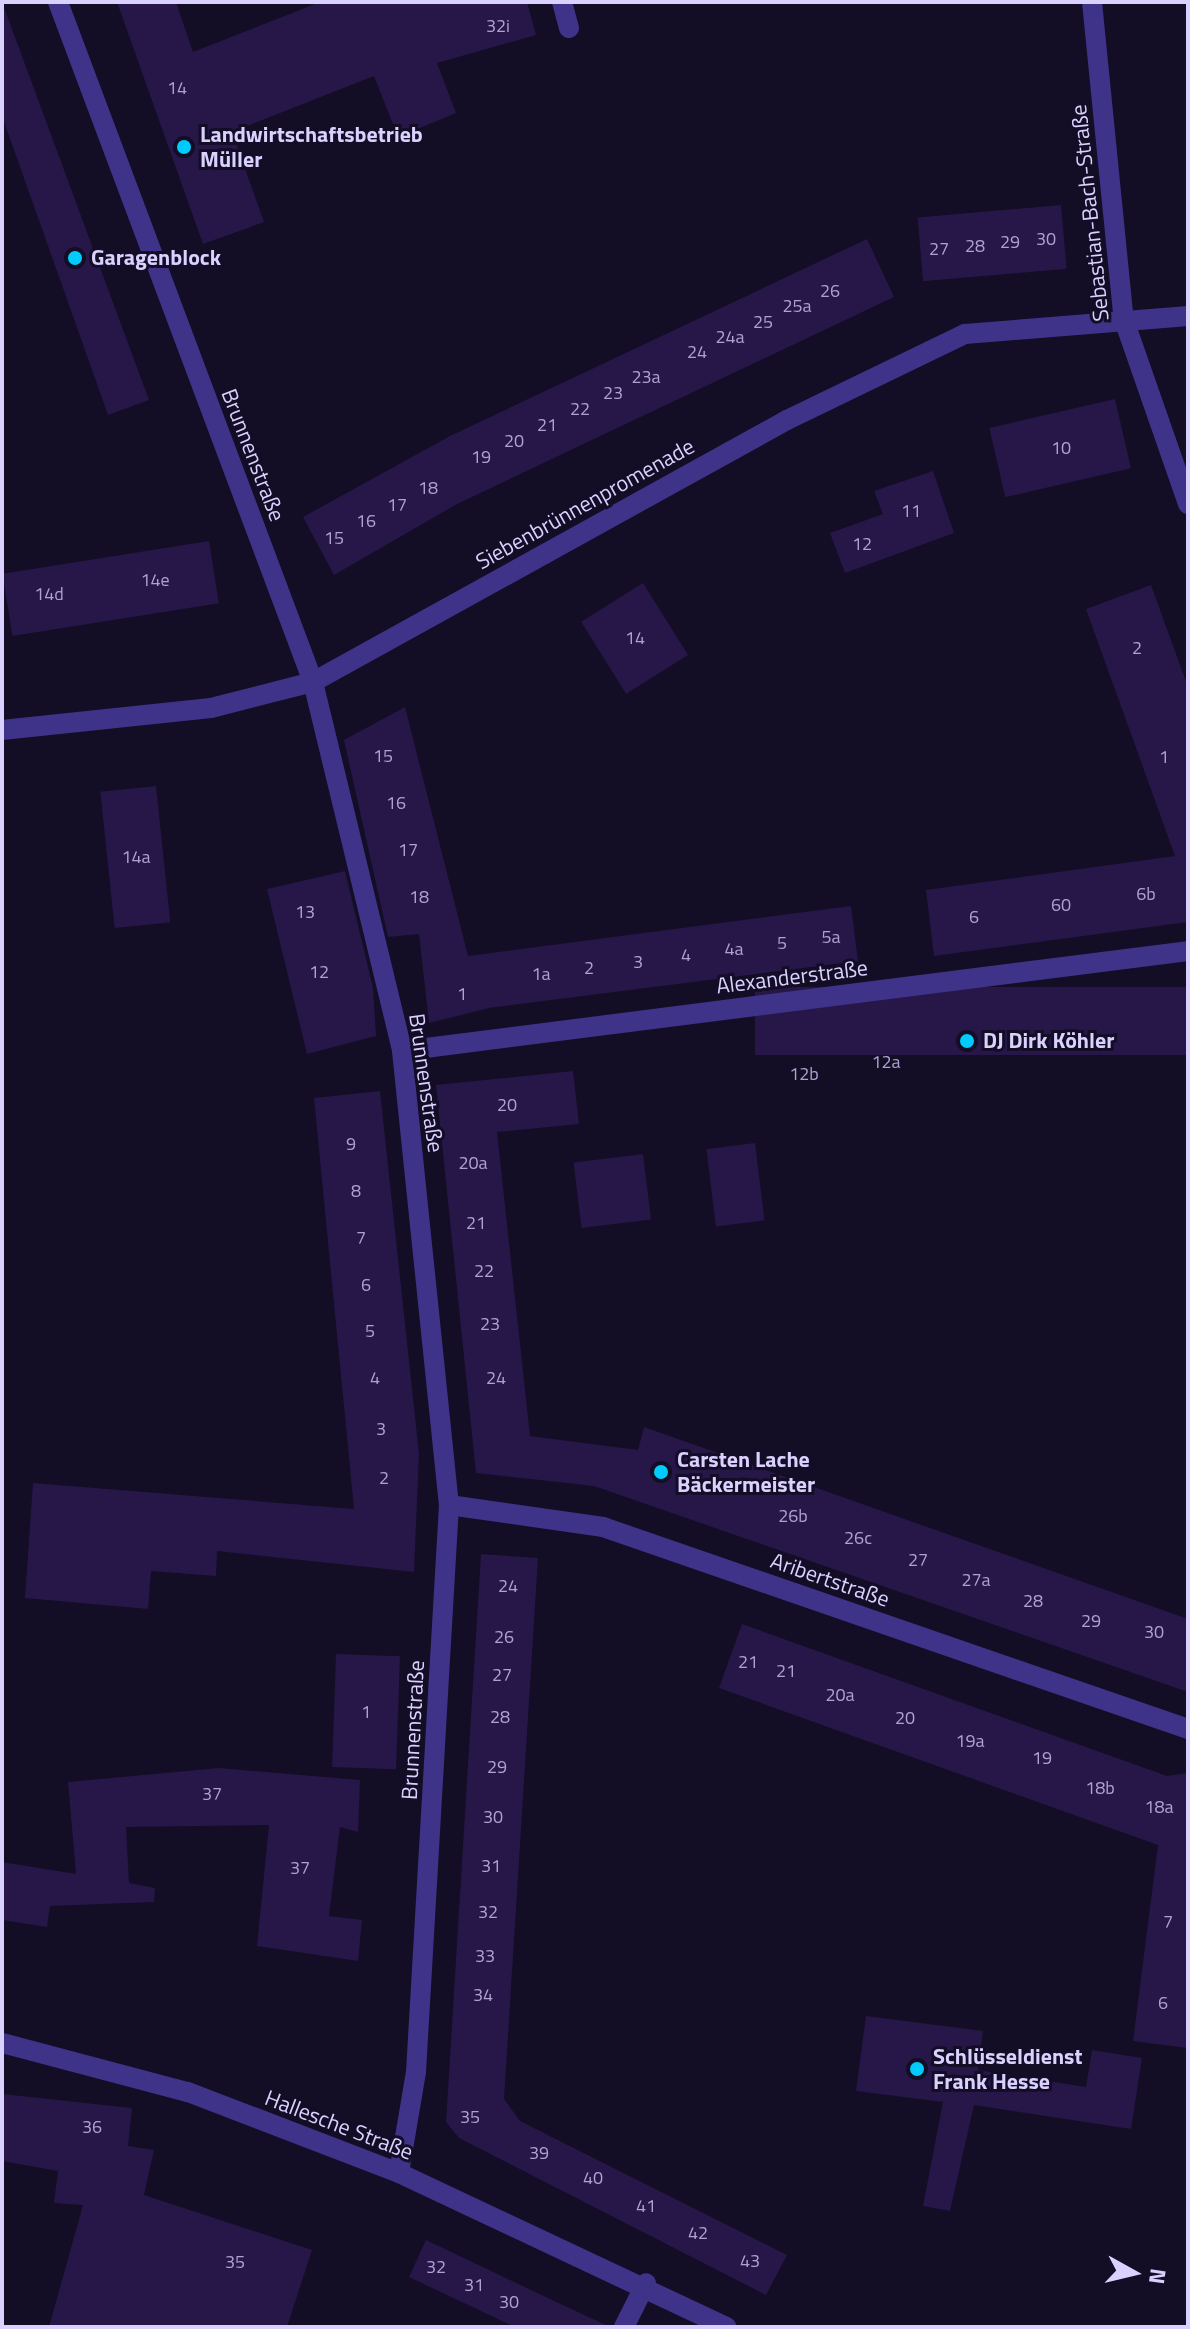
<!DOCTYPE html>
<meta charset="utf-8">
<style>
body{margin:0}
#map{position:relative;width:1190px;height:2329px;overflow:hidden;background:#130d26;font-family:"Titillium Web",sans-serif}
div>[style]{position:absolute}
[style*='--x']{left:calc(var(--x)*1px);top:calc(var(--y)*1px);width:calc(var(--w)*1px);rotate:calc(var(--a)*1deg)}
.building>*{inset:0;background:#261748;transform-origin:0 0}
.service>*{height:20px;margin:-10px;padding:0 10px;transform-origin:10px;border-radius:10px;background:#3f3389}
.minor>*{height:20px;margin:-10px;padding:0 10px;transform-origin:10px;border-radius:10px;background:#3f3389}
.dots>*{width:22px;height:22px;translate:-50% -50%;box-sizing:border-box;border:4px solid #130d26;border-radius:50%}
span{translate:-50% -50%;white-space:nowrap;text-align:center;line-height:1.15;-webkit-text-stroke:6px #130d26;paint-order:stroke}
.number-label{font-size:18px;color:#aea2d1}
.number-label span{-webkit-text-stroke-width:0}
.poi-label{font-size:22px;color:#dbd1ff;font-weight:700}
.left{translate:0 -50%;text-align:left}
.street-label{font-size:22px;color:#dbd1ff}
.frame{position:absolute;inset:0;border:4px solid #dbd1ff;pointer-events:none}
.north{position:absolute;left:1094px;top:2233px;width:80px;height:80px;-webkit-text-stroke:6px #130d26;paint-order:stroke;rotate:98deg;font-size:22px;font-weight:700;line-height:32px;text-align:center;color:#dbd1ff}
.north::after{content:'';display:block;margin:auto;width:28px;height:36px;background:#dbd1ff;clip-path:polygon(50% 0,100% 100%,50% 72%,0 100%)}
</style>
<div id="map">
<div class="building">
<i style="clip-path:polygon(2px 2px,149px 400px,108px 415px,2px 116px)"></i>
<i style="clip-path:polygon(117px 2px,176px 2px,193px 52px,320px 2px,527px 2px,536px 35px,437px 63px,456px 113px,398px 137px,374px 76px,232px 132px,264px 222px,203px 244px)"></i>
<i style="left:1061px;top:205px;width:64px;height:144px;rotate:85deg"></i>
<i style="clip-path:polygon(867px 239px,894px 297px,457px 504px,334px 575px,303px 517px,450px 436px)"></i>
<i style="left:1115px;top:399px;width:71px;height:129px;rotate:77deg"></i>
<i style="clip-path:polygon(933px 471px,954px 533px,845px 573px,830px 533px,883px 514px,874px 491px)"></i>
<i style="left:209px;top:541px;width:63px;height:209px;rotate:81deg"></i>
<i style="left:643px;top:583px;width:85px;height:73px;rotate:58deg"></i>
<i style="clip-path:polygon(1151px 585px,1188px 687px,1188px 922px,934px 956px,926px 890px,1175px 856px,1086px 609px)"></i>
<i style="clip-path:polygon(405px 707px,468px 956px,851px 906px,858px 961px,489px 1008px,429px 1023px,419px 934px,388px 937px,344px 740px)"></i>
<i style="left:156px;top:786px;width:137px;height:56px;rotate:84deg"></i>
<i style="clip-path:polygon(345px 871px,373px 988px,376px 1036px,307px 1054px,267px 889px)"></i>
<i style="left:1188px;top:987px;width:68px;height:433px;rotate:90deg"></i>
<i style="clip-path:polygon(573px 1071px,579px 1124px,497px 1132px,530px 1436px,638px 1450px,644px 1427px,1188px 1619px,1188px 1692px,594px 1486px,476px 1473px,436px 1085px)"></i>
<i style="clip-path:polygon(380px 1091px,419px 1454px,414px 1572px,217px 1551px,216px 1576px,151px 1571px,148px 1609px,25px 1598px,33px 1483px,354px 1509px,314px 1098px)"></i>
<i style="left:755px;top:1143px;width:78px;height:49px;rotate:83deg"></i>
<i style="left:643px;top:1154px;width:66px;height:70px;rotate:83deg"></i>
<i style="clip-path:polygon(481px 1554px,538px 1558px,504px 2099px,520px 2121px,787px 2255px,766px 2295px,459px 2138px,446px 2122px)"></i>
<i style="clip-path:polygon(742px 1624px,1167px 1776px,1188px 1773px,1188px 2048px,1133px 2041px,1158px 1845px,719px 1688px)"></i>
<i style="left:336px;top:1654px;width:64px;height:113px;rotate:2deg"></i>
<i style="clip-path:polygon(219px 1768px,360px 1780px,358px 1832px,340px 1827px,329px 1916px,362px 1920px,358px 1961px,257px 1946px,269px 1825px,126px 1827px,129px 1883px,155px 1888px,154px 1902px,50px 1906px,47px 1927px,2px 1920px,2px 1862px,76px 1874px,68px 1782px)"></i>
<i style="clip-path:polygon(866px 2016px,983px 2031px,978px 2070px,1086px 2087px,1092px 2050px,1142px 2058px,1131px 2129px,974px 2105px,950px 2211px,923px 2206px,943px 2102px,856px 2091px)"></i>
<i style="clip-path:polygon(2px 2094px,132px 2108px,128px 2146px,154px 2150px,144px 2195px,312px 2250px,287px 2327px,49px 2327px,83px 2205px,54px 2203px,58px 2171px,2px 2161px)"></i>
<i style="clip-path:polygon(426px 2240px,535px 2292px,610px 2327px,515px 2327px,409px 2277px)"></i>
</div>
<div class="service">
<i style="--x:562;--y:2;--w:27;--a:75"></i>
<i style="--x:624;--y:2327;--w:49;--a:-63.4"></i>
</div>
<div class="minor">
<i style="--x:58;--y:2;--w:726;--a:69.44"></i>
<i style="--x:313;--y:682;--w:380;--a:76.4"></i>
<i style="--x:402;--y:1051;--w:456;--a:84.1"></i>
<i style="--x:449;--y:1505;--w:568;--a:93.33"></i>
<i style="--x:416;--y:2072;--w:102;--a:99.6"></i>
<i style="--x:1092;--y:2;--w:320;--a:84.3"></i>
<i style="--x:1124;--y:320;--w:195;--a:70.8"></i>
<i style="--x:2;--y:730;--w:210;--a:-6"></i>
<i style="--x:211;--y:708;--w:105;--a:-14.3"></i>
<i style="--x:313;--y:682;--w:542;--a:-28.93"></i>
<i style="--x:787;--y:420;--w:198;--a:-25.8"></i>
<i style="--x:965;--y:334;--w:224;--a:-4.6"></i>
<i style="--x:402;--y:1051;--w:792;--a:-7.25"></i>
<i style="--x:449;--y:1505;--w:156;--a:8.1"></i>
<i style="--x:603;--y:1527;--w:619;--a:19.05"></i>
<i style="--x:2;--y:2043;--w:192;--a:14.8"></i>
<i style="--x:188;--y:2092;--w:226;--a:21"></i>
<i style="--x:399;--y:2173;--w:362;--a:25.2"></i>
</div>
<div class="dots">
<i style="left:184px;top:147px;background:#00cbfc"></i>
<i style="left:75px;top:258px;background:#00cbfc"></i>
<i style="left:967px;top:1041px;background:#00cbfc"></i>
<i style="left:661px;top:1472px;background:#00cbfc"></i>
<i style="left:917px;top:2069px;background:#00cbfc"></i>
</div>
<div class="number-label">
<span style="left:498px;top:26px">32i</span>
<span style="left:177px;top:88px">14</span>
<span style="left:1046px;top:239px">30</span>
<span style="left:1010px;top:242px">29</span>
<span style="left:975px;top:246px">28</span>
<span style="left:939px;top:249px">27</span>
<span style="left:830px;top:291px">26</span>
<span style="left:797px;top:306px">25a</span>
<span style="left:763px;top:322px">25</span>
<span style="left:730px;top:337px">24a</span>
<span style="left:697px;top:352px">24</span>
<span style="left:646px;top:377px">23a</span>
<span style="left:613px;top:393px">23</span>
<span style="left:580px;top:409px">22</span>
<span style="left:547px;top:425px">21</span>
<span style="left:514px;top:441px">20</span>
<span style="left:1061px;top:448px">10</span>
<span style="left:481px;top:457px">19</span>
<span style="left:428px;top:488px">18</span>
<span style="left:397px;top:505px">17</span>
<span style="left:911px;top:511px">11</span>
<span style="left:366px;top:521px">16</span>
<span style="left:334px;top:538px">15</span>
<span style="left:862px;top:544px">12</span>
<span style="left:155px;top:580px">14e</span>
<span style="left:49px;top:594px">14d</span>
<span style="left:635px;top:638px">14</span>
<span style="left:1137px;top:648px">2</span>
<span style="left:383px;top:756px">15</span>
<span style="left:1164px;top:757px">1</span>
<span style="left:396px;top:803px">16</span>
<span style="left:408px;top:850px">17</span>
<span style="left:136px;top:857px">14a</span>
<span style="left:1146px;top:894px">6b</span>
<span style="left:419px;top:897px">18</span>
<span style="left:1061px;top:905px">60</span>
<span style="left:305px;top:912px">13</span>
<span style="left:974px;top:917px">6</span>
<span style="left:831px;top:937px">5a</span>
<span style="left:782px;top:943px">5</span>
<span style="left:734px;top:949px">4a</span>
<span style="left:686px;top:955px">4</span>
<span style="left:638px;top:962px">3</span>
<span style="left:589px;top:968px">2</span>
<span style="left:319px;top:972px">12</span>
<span style="left:541px;top:974px">1a</span>
<span style="left:462px;top:994px">1</span>
<span style="left:886px;top:1062px">12a</span>
<span style="left:804px;top:1074px">12b</span>
<span style="left:507px;top:1105px">20</span>
<span style="left:351px;top:1144px">9</span>
<span style="left:473px;top:1163px">20a</span>
<span style="left:356px;top:1191px">8</span>
<span style="left:476px;top:1223px">21</span>
<span style="left:361px;top:1238px">7</span>
<span style="left:484px;top:1271px">22</span>
<span style="left:366px;top:1285px">6</span>
<span style="left:490px;top:1324px">23</span>
<span style="left:370px;top:1331px">5</span>
<span style="left:375px;top:1378px">4</span>
<span style="left:496px;top:1378px">24</span>
<span style="left:381px;top:1429px">3</span>
<span style="left:384px;top:1478px">2</span>
<span style="left:793px;top:1516px">26b</span>
<span style="left:858px;top:1538px">26c</span>
<span style="left:918px;top:1560px">27</span>
<span style="left:976px;top:1580px">27a</span>
<span style="left:508px;top:1586px">24</span>
<span style="left:1033px;top:1601px">28</span>
<span style="left:1091px;top:1621px">29</span>
<span style="left:1154px;top:1632px">30</span>
<span style="left:504px;top:1637px">26</span>
<span style="left:748px;top:1662px">21</span>
<span style="left:786px;top:1671px">21</span>
<span style="left:502px;top:1675px">27</span>
<span style="left:840px;top:1695px">20a</span>
<span style="left:366px;top:1712px">1</span>
<span style="left:500px;top:1717px">28</span>
<span style="left:905px;top:1718px">20</span>
<span style="left:970px;top:1741px">19a</span>
<span style="left:1042px;top:1758px">19</span>
<span style="left:497px;top:1767px">29</span>
<span style="left:1100px;top:1788px">18b</span>
<span style="left:212px;top:1794px">37</span>
<span style="left:1159px;top:1807px">18a</span>
<span style="left:493px;top:1817px">30</span>
<span style="left:491px;top:1866px">31</span>
<span style="left:300px;top:1868px">37</span>
<span style="left:488px;top:1912px">32</span>
<span style="left:1168px;top:1922px">7</span>
<span style="left:485px;top:1956px">33</span>
<span style="left:483px;top:1995px">34</span>
<span style="left:1163px;top:2003px">6</span>
<span style="left:470px;top:2117px">35</span>
<span style="left:92px;top:2127px">36</span>
<span style="left:539px;top:2153px">39</span>
<span style="left:593px;top:2178px">40</span>
<span style="left:646px;top:2206px">41</span>
<span style="left:698px;top:2233px">42</span>
<span style="left:750px;top:2261px">43</span>
<span style="left:235px;top:2262px">35</span>
<span style="left:436px;top:2267px">32</span>
<span style="left:474px;top:2285px">31</span>
<span style="left:509px;top:2302px">30</span>
</div>
<div class="poi-label">
<span class="left" style="left:200px;top:147px">Landwirtschaftsbetrieb<br>Müller</span>
<span class="left" style="left:91px;top:258px">Garagenblock</span>
<span class="left" style="left:983px;top:1041px">DJ Dirk Köhler</span>
<span class="left" style="left:677px;top:1472px">Carsten Lache<br>Bäckermeister</span>
<span class="left" style="left:933px;top:2069px">Schlüsseldienst<br>Frank Hesse</span>
</div>
<div class="street-label">
<span style="left:1090px;top:213px;rotate:-96deg">Sebastian-Bach-Straße</span>
<span style="left:253px;top:455px;rotate:69deg">Brunnenstraße</span>
<span style="left:585px;top:504px;rotate:-29deg">Siebenbrünnenpromenade</span>
<span style="left:792px;top:977px;rotate:-7deg">Alexanderstraße</span>
<span style="left:426px;top:1083px;rotate:82deg">Brunnenstraße</span>
<span style="left:830px;top:1580px;rotate:19deg">Aribertstraße</span>
<span style="left:413px;top:1730px;rotate:-87deg">Brunnenstraße</span>
<span style="left:339px;top:2125px;rotate:21deg">Hallesche Straße</span>
</div>
<div class="frame"></div>
<div class="north">N</div>
</div>
